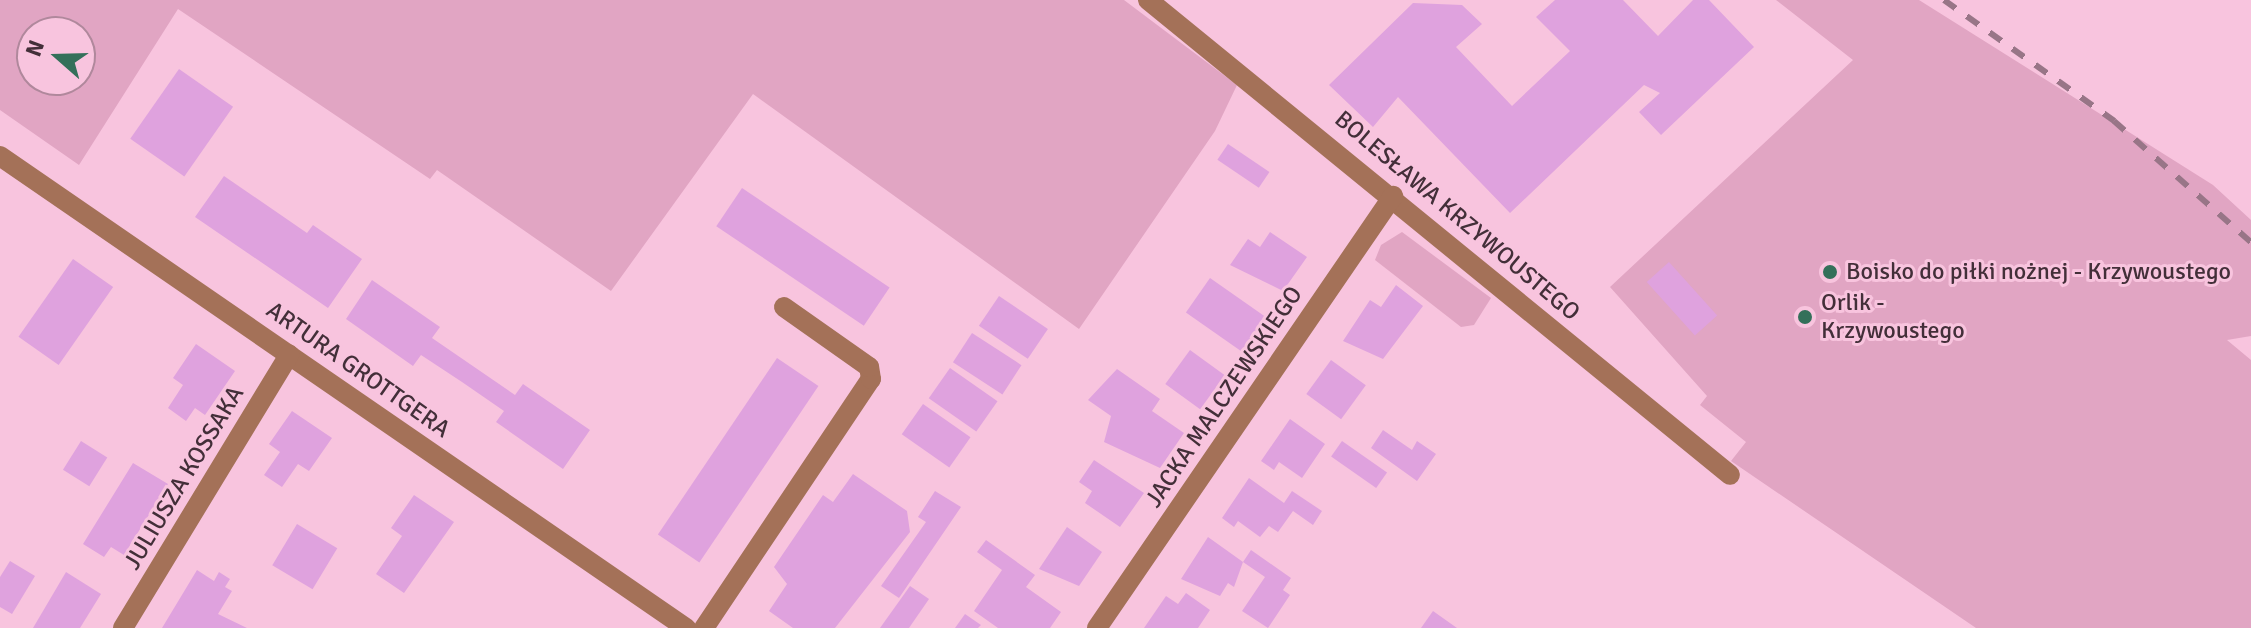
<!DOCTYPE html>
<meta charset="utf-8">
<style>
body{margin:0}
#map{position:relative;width:2251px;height:628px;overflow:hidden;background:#f8c4de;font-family:Signika,sans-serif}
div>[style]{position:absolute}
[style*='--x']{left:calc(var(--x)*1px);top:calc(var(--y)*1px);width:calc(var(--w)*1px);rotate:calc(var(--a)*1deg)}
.green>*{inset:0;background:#e1a5c3}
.building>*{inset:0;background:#dfa2de;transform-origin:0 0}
.minor>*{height:20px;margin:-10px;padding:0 10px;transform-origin:10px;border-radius:10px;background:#a47158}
.rail>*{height:6px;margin-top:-3px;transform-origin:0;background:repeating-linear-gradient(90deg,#987587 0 14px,transparent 0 28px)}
.dots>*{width:22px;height:22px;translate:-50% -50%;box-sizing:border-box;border:4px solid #f8c4de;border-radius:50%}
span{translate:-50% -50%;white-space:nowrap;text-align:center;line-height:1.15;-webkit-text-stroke:6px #f8c4de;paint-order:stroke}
.street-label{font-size:24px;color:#432f39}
.poi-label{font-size:24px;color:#432f39}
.left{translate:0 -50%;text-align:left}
.north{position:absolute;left:16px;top:16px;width:80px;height:80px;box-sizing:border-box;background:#f8c4de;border:2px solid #b0889c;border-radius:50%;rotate:290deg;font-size:22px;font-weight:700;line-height:32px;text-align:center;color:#432f39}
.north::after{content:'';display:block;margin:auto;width:28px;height:36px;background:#34705a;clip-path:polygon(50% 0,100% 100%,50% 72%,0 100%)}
</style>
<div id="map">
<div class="green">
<i style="clip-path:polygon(evenodd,0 0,1124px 0,1237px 85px,1215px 131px,1079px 329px,753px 94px,611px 291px,437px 170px,430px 179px,178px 9px,79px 165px,0 110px,0 0,32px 32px,80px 32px,80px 80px,32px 80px,32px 32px)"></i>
<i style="clip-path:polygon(1776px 0,1919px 0,2213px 185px,2251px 220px,2251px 336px,2227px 340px,2251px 360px,2251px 628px,1976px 628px,1731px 461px,1746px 442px,1700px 405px,1707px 396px,1610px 287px,1853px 60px)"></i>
<i style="clip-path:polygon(1402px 232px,1491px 298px,1474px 325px,1461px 327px,1375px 260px,1381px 245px)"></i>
</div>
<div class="building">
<i style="clip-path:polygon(1555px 0,1623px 0,1658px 36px,1693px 0,1709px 0,1754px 47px,1661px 135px,1639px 112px,1660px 93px,1644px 85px,1510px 213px,1398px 97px,1373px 127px,1329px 85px,1413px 3px,1462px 5px,1482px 24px,1456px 47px,1512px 106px,1570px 51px,1536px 17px)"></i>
<i style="left:179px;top:69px;width:66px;height:85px;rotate:35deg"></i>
<i style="left:1228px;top:144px;width:50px;height:19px;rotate:34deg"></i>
<i style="clip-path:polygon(224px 176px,307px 233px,313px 225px,362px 259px,328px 308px,195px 217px)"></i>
<i style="left:742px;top:188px;width:178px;height:46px;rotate:34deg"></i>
<i style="clip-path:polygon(1270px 232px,1307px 257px,1283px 291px,1230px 265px,1248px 239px,1260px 247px)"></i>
<i style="left:73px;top:259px;width:49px;height:95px;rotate:35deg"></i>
<i style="left:1669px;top:262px;width:72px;height:30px;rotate:48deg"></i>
<i style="left:1210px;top:278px;width:68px;height:42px;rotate:35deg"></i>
<i style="clip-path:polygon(372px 280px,440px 327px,432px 338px,515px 395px,523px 384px,590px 430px,563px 469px,496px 422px,504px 411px,462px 382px,421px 355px,413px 366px,346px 319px)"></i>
<i style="clip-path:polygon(1396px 285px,1423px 306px,1383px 359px,1343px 341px,1370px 300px,1381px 307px)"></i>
<i style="left:999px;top:296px;width:59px;height:36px;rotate:34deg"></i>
<i style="left:972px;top:333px;width:59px;height:35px;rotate:33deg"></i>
<i style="clip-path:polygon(196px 344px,235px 371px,205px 415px,195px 408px,186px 421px,168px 408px,183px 385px,173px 378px)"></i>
<i style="left:1190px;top:350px;width:43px;height:42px;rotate:36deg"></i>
<i style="left:777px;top:358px;width:50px;height:213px;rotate:34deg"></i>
<i style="left:1331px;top:360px;width:43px;height:42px;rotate:36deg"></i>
<i style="left:950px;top:368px;width:58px;height:37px;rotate:35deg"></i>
<i style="clip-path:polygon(1117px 369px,1160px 399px,1152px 411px,1184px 433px,1160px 468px,1104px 442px,1111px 416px,1088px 400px)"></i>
<i style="left:923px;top:404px;width:58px;height:37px;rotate:35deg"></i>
<i style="clip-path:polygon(292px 411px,332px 438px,309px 471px,298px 464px,282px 487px,264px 475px,280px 452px,269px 444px)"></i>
<i style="clip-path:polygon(1290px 419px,1325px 444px,1302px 478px,1279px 462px,1274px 470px,1261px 461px)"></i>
<i style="clip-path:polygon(1383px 430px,1412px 450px,1417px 441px,1436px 454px,1417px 481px,1371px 448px)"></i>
<i style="left:81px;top:441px;width:31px;height:34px;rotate:32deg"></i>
<i style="left:1342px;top:441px;width:55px;height:19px;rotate:35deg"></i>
<i style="clip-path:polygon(1094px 460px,1144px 493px,1120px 527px,1085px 503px,1092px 491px,1079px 482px)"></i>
<i style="clip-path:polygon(133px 463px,168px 484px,124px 555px,111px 547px,104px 557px,83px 544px)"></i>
<i style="clip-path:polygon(853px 474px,907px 511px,910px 532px,835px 628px,793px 628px,769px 611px,787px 584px,774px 567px,823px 495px,833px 502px)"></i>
<i style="clip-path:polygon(1249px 478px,1284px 503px,1292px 491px,1322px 511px,1313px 525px,1293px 511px,1278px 532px,1269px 526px,1260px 537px,1238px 521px,1234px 527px,1222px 518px)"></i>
<i style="clip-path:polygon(935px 491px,961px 507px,899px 598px,881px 586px,926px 522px,918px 517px)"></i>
<i style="clip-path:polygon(414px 495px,454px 522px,404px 593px,376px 574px,402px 536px,391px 528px)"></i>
<i style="left:297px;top:524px;width:47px;height:48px;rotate:31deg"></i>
<i style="clip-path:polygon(1067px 527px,1102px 552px,1079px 586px,1039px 569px)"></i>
<i style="clip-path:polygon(1208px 537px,1243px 562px,1234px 587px,1228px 583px,1220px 596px,1181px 579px)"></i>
<i style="clip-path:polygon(986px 540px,1035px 575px,1026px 587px,1061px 612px,1050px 628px,998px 628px,974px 611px,1002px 570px,977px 552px)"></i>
<i style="clip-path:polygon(1251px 550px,1291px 578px,1283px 590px,1290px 595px,1268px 628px,1242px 611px,1265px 577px,1243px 562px)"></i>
<i style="clip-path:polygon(10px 561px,35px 576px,12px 614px,0 607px,0 577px)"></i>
<i style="clip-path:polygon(197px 570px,214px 581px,219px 572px,230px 579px,225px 587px,232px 591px,218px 614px,247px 628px,162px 628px)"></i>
<i style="clip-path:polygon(66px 572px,101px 594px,80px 628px,33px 628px)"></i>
<i style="clip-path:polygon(910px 586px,929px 599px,909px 628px,880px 628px)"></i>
<i style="clip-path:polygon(1186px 593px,1210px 610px,1198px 628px,1144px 628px,1166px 596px,1178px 604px)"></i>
<i style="clip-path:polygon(1433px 611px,1457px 628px,1421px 628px)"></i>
<i style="clip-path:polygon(965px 614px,981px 625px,978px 628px,955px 628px)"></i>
</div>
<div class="minor">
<i style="--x:1148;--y:0;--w:751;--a:39.22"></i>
<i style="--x:0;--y:156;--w:833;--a:34.53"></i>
<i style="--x:123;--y:628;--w:320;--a:-58.7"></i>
<i style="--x:704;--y:628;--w:300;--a:-56.2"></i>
<i style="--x:871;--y:379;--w:12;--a:-99"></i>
<i style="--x:869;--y:367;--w:104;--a:-144.8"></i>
<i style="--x:1097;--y:628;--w:524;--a:-55.58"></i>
</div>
<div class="rail">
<i style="--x:1944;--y:0;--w:209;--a:35.4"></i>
<i style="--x:2114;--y:121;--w:183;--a:41.5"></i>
</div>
<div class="dots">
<i style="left:1830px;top:272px;background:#34705a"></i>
<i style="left:1805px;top:317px;background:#34705a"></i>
</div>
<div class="street-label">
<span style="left:1457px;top:216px;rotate:40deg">BOLESŁAWA KRZYWOUSTEGO</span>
<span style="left:358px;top:370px;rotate:35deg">ARTURA GROTTGERA</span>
<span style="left:1224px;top:397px;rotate:-56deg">JACKA MALCZEWSKIEGO</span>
<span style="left:184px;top:478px;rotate:-59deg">JULIUSZA KOSSAKA</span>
</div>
<div class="poi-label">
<span class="left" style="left:1846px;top:272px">Boisko do piłki nożnej - Krzywoustego</span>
<span class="left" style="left:1821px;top:317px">Orlik -<br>Krzywoustego</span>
</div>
<div class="north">N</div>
</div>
